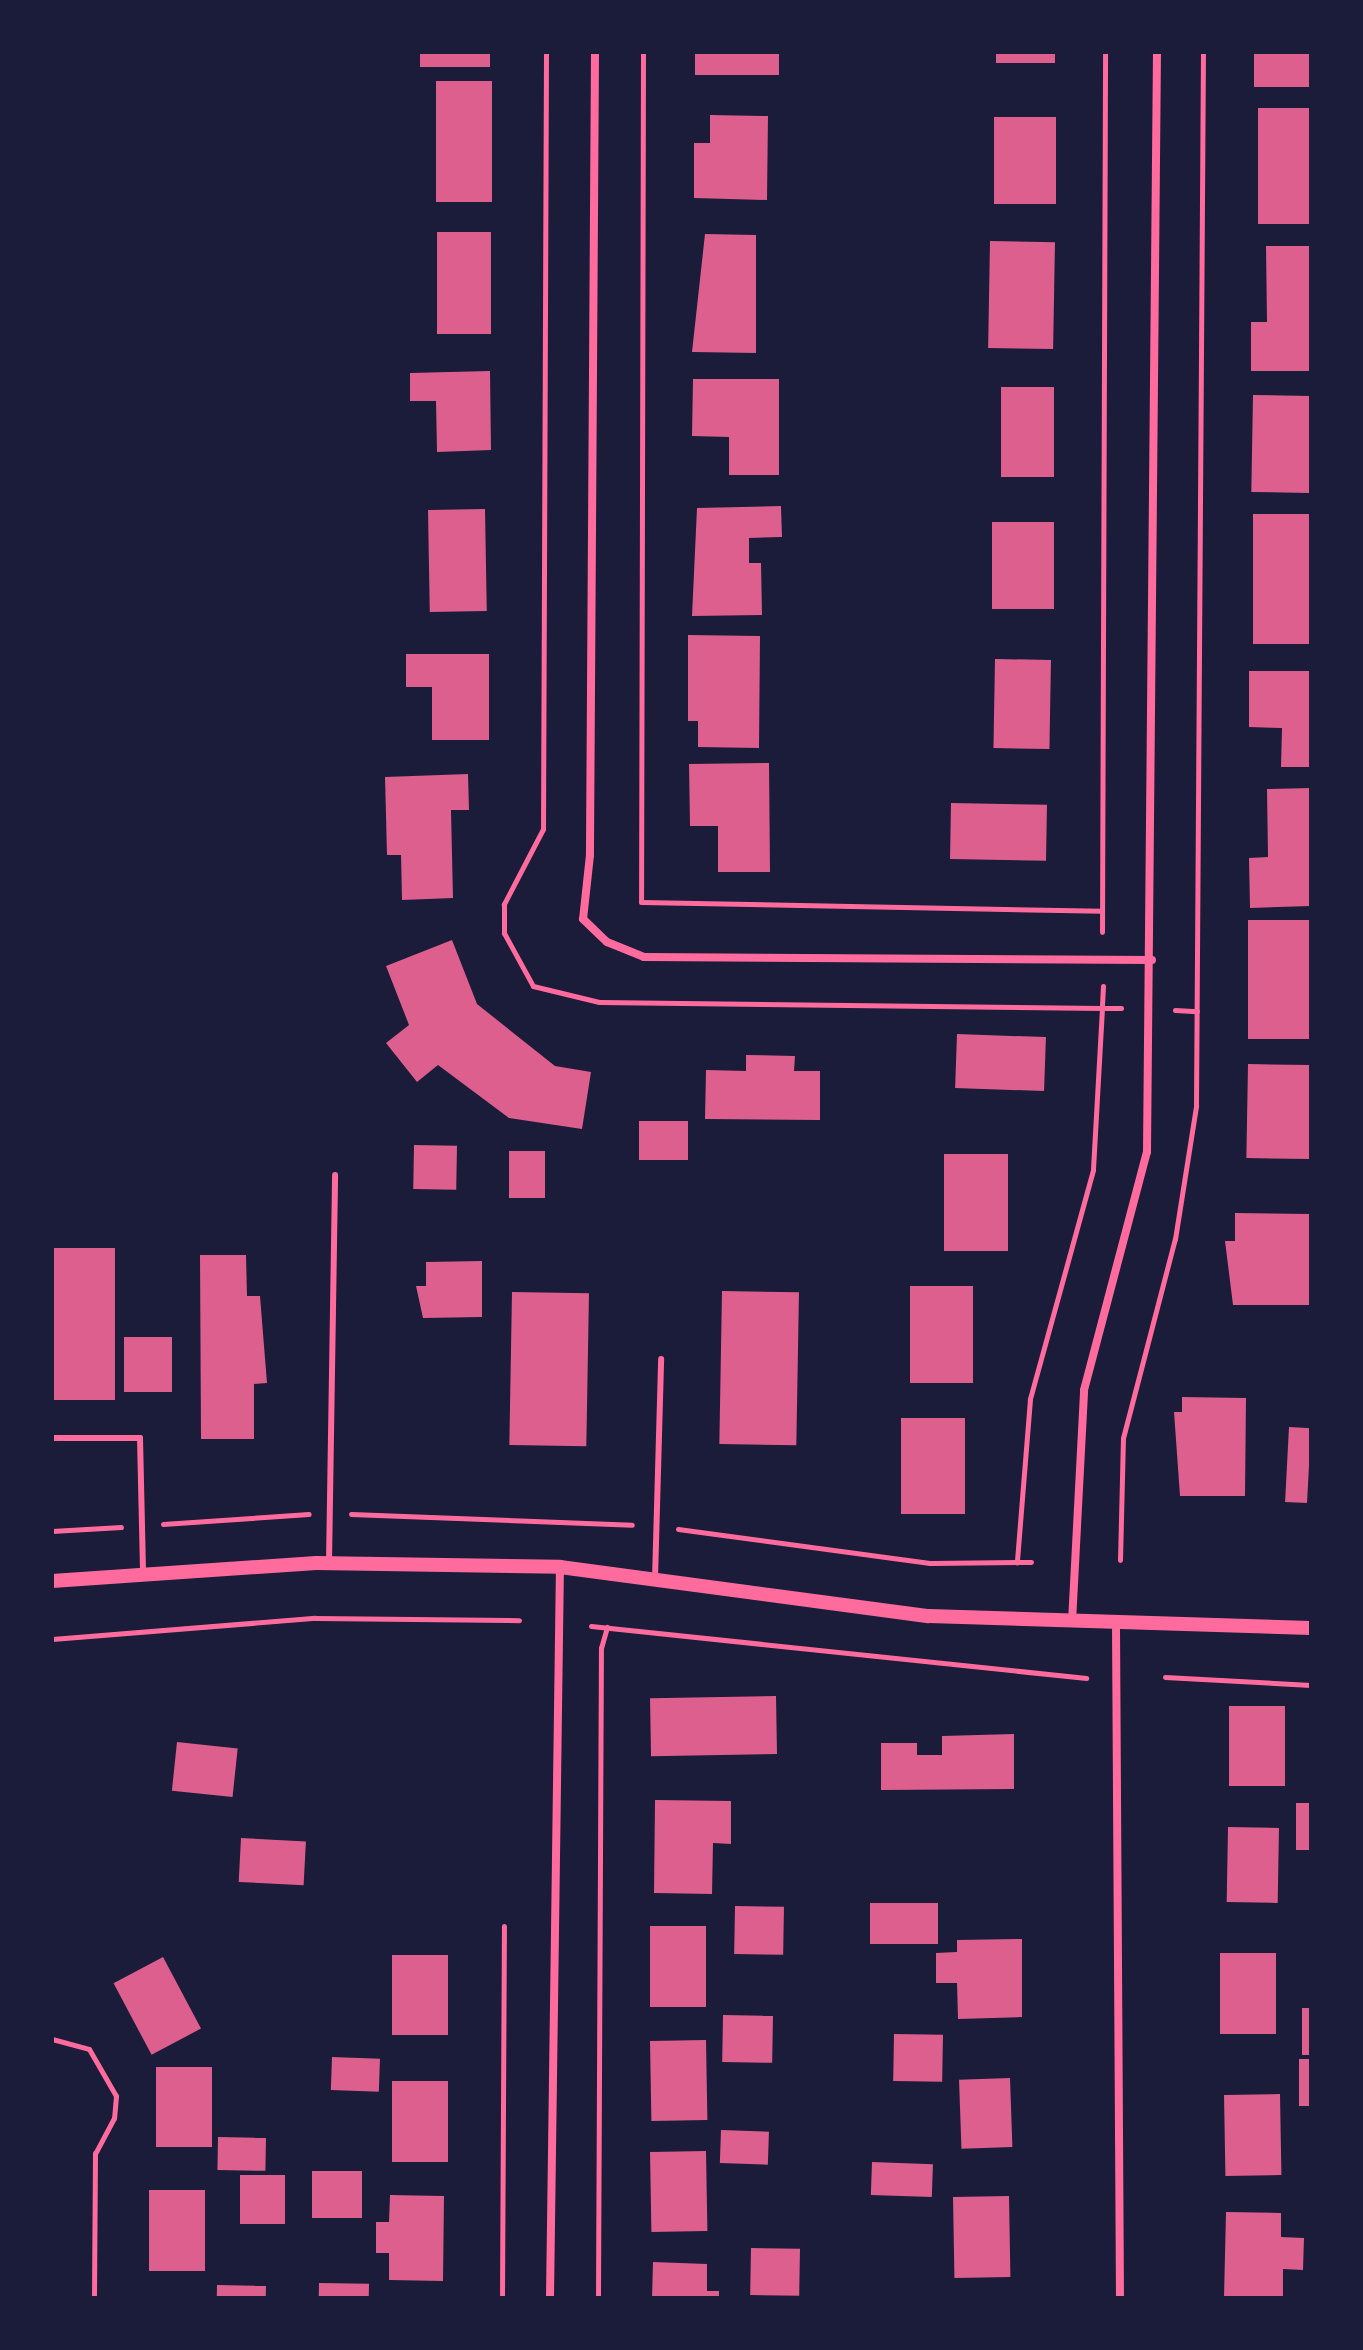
<!DOCTYPE html>
<style>
body{margin:0}
#map{position:relative;width:1363px;height:2350px;overflow:hidden;background:#1b1b3a;font-family:"Fira Sans",sans-serif}
div>[style]{position:absolute}
[style*='--x']{left:calc(var(--x)*1px);top:calc(var(--y)*1px);width:calc(var(--w)*1px);rotate:calc(var(--a)*1deg)}
.building>*{inset:0;background:#dd5f8e;transform-origin:0 0}
.path>*{height:5px;margin:-2.5px;padding:0 2.5px;transform-origin:2.5px;border-radius:2.5px;background:#ff6b9d}
.service>*{height:6px;margin:-3px;padding:0 3px;transform-origin:3px;border-radius:3px;background:#ff6b9d}
.minor>*{height:8px;margin:-4px;padding:0 4px;transform-origin:4px;border-radius:4px;background:#ff6b9d}
.tertiary>*{height:14px;margin:-7px;padding:0 7px;transform-origin:7px;border-radius:7px;background:#ff6b9d}
span{translate:-50% -50%;white-space:nowrap;text-align:center;line-height:1.15;-webkit-text-stroke:6px #1b1b3a;paint-order:stroke}
.frame{position:absolute;inset:0;border:54px solid #1b1b3a;pointer-events:none}
</style>
<div id="map">
<div class="building">
<i style="left:420px;top:52px;width:70px;height:15px"></i>
<i style="left:695px;top:52px;width:84px;height:23px"></i>
<i style="left:996px;top:52px;width:59px;height:11px"></i>
<i style="left:1254px;top:52px;width:57px;height:35px"></i>
<i style="left:436px;top:81px;width:56px;height:121px"></i>
<i style="left:1258px;top:108px;width:53px;height:116px"></i>
<i style="clip-path:polygon(710px 115px,768px 116px,767px 200px,694px 198px,694px 143px,710px 143px)"></i>
<i style="left:994px;top:117px;width:62px;height:87px"></i>
<i style="left:437px;top:232px;width:54px;height:102px"></i>
<i style="clip-path:polygon(705px 234px,756px 235px,756px 353px,692px 352px)"></i>
<i style="left:990px;top:241px;width:65px;height:107px;rotate:1deg"></i>
<i style="clip-path:polygon(1266px 246px,1311px 246px,1311px 371px,1251px 371px,1251px 322px,1267px 322px)"></i>
<i style="clip-path:polygon(490px 371px,491px 450px,437px 452px,436px 401px,410px 401px,410px 373px)"></i>
<i style="clip-path:polygon(693px 379px,779px 379px,779px 475px,729px 475px,729px 437px,692px 436px)"></i>
<i style="left:1001px;top:387px;width:53px;height:90px"></i>
<i style="left:1253px;top:395px;width:58px;height:97px;rotate:1deg"></i>
<i style="clip-path:polygon(781px 506px,782px 537px,749px 538px,749px 563px,761px 563px,762px 615px,692px 616px,697px 508px)"></i>
<i style="left:485px;top:509px;width:102px;height:57px;rotate:89deg"></i>
<i style="left:1311px;top:514px;width:130px;height:58px;rotate:90deg"></i>
<i style="left:992px;top:522px;width:62px;height:87px"></i>
<i style="clip-path:polygon(688px 635px,760px 636px,759px 748px,698px 747px,698px 721px,688px 721px)"></i>
<i style="clip-path:polygon(406px 654px,489px 654px,489px 740px,432px 740px,432px 687px,406px 687px)"></i>
<i style="left:995px;top:659px;width:56px;height:89px;rotate:1deg"></i>
<i style="clip-path:polygon(1249px 671px,1311px 671px,1311px 767px,1281px 767px,1282px 728px,1249px 727px)"></i>
<i style="clip-path:polygon(769px 763px,770px 872px,718px 872px,718px 826px,690px 826px,689px 764px)"></i>
<i style="clip-path:polygon(468px 774px,469px 810px,451px 810px,453px 898px,402px 900px,401px 855px,387px 855px,385px 777px)"></i>
<i style="clip-path:polygon(1311px 788px,1311px 906px,1250px 908px,1249px 858px,1268px 857px,1267px 789px)"></i>
<i style="left:951px;top:803px;width:96px;height:56px;rotate:1deg"></i>
<i style="left:1248px;top:920px;width:63px;height:119px"></i>
<i style="clip-path:polygon(452px 940px,477px 1004px,555px 1066px,591px 1072px,582px 1129px,509px 1118px,438px 1065px,417px 1082px,386px 1043px,409px 1025px,386px 966px)"></i>
<i style="left:957px;top:1034px;width:89px;height:54px;rotate:2deg"></i>
<i style="clip-path:polygon(746px 1055px,795px 1056px,794px 1071px,820px 1071px,820px 1120px,705px 1119px,706px 1070px,746px 1071px)"></i>
<i style="left:1248px;top:1064px;width:63px;height:94px;rotate:1deg"></i>
<i style="left:639px;top:1121px;width:49px;height:39px"></i>
<i style="left:414px;top:1145px;width:43px;height:44px;rotate:1deg"></i>
<i style="left:509px;top:1151px;width:36px;height:47px"></i>
<i style="left:944px;top:1154px;width:64px;height:97px"></i>
<i style="clip-path:polygon(1235px 1213px,1311px 1214px,1311px 1305px,1233px 1305px,1225px 1241px,1235px 1241px)"></i>
<i style="left:52px;top:1248px;width:63px;height:152px"></i>
<i style="clip-path:polygon(200px 1255px,246px 1255px,247px 1296px,260px 1296px,267px 1383px,254px 1384px,254px 1439px,201px 1439px)"></i>
<i style="clip-path:polygon(482px 1261px,482px 1317px,423px 1318px,416px 1286px,426px 1286px,426px 1262px)"></i>
<i style="left:910px;top:1286px;width:63px;height:97px"></i>
<i style="left:722px;top:1291px;width:77px;height:153px;rotate:1deg"></i>
<i style="left:512px;top:1292px;width:77px;height:153px;rotate:1deg"></i>
<i style="left:124px;top:1337px;width:48px;height:55px"></i>
<i style="clip-path:polygon(1182px 1397px,1246px 1398px,1245px 1496px,1180px 1496px,1174px 1412px,1182px 1412px)"></i>
<i style="left:901px;top:1418px;width:64px;height:96px"></i>
<i style="left:1289px;top:1427px;width:22px;height:75px;rotate:3deg"></i>
<i style="left:776px;top:1696px;width:58px;height:126px;rotate:89deg"></i>
<i style="left:1229px;top:1706px;width:56px;height:80px"></i>
<i style="clip-path:polygon(1014px 1734px,1014px 1789px,881px 1790px,881px 1743px,917px 1743px,917px 1755px,942px 1755px,942px 1736px)"></i>
<i style="left:177px;top:1742px;width:61px;height:49px;rotate:6deg"></i>
<i style="clip-path:polygon(655px 1800px,731px 1801px,731px 1844px,713px 1843px,712px 1894px,654px 1893px)"></i>
<i style="left:1296px;top:1803px;width:15px;height:47px"></i>
<i style="left:1228px;top:1827px;width:51px;height:75px;rotate:1deg"></i>
<i style="left:241px;top:1838px;width:65px;height:44px;rotate:3deg"></i>
<i style="left:870px;top:1903px;width:68px;height:41px"></i>
<i style="left:735px;top:1906px;width:49px;height:48px;rotate:1deg"></i>
<i style="left:650px;top:1926px;width:56px;height:81px"></i>
<i style="clip-path:polygon(1022px 1939px,1022px 2017px,958px 2019px,957px 1983px,936px 1983px,936px 1953px,957px 1952px,957px 1940px)"></i>
<i style="left:1220px;top:1953px;width:56px;height:81px"></i>
<i style="left:392px;top:1955px;width:56px;height:80px"></i>
<i style="left:163px;top:1957px;width:81px;height:56px;rotate:62deg"></i>
<i style="left:1302px;top:2008px;width:9px;height:47px"></i>
<i style="left:723px;top:2015px;width:50px;height:47px;rotate:1deg"></i>
<i style="left:894px;top:2034px;width:49px;height:47px;rotate:1deg"></i>
<i style="left:706px;top:2040px;width:80px;height:56px;rotate:89deg"></i>
<i style="left:332px;top:2057px;width:48px;height:33px;rotate:2deg"></i>
<i style="left:1299px;top:2059px;width:12px;height:47px"></i>
<i style="left:156px;top:2067px;width:56px;height:80px"></i>
<i style="left:1010px;top:2078px;width:69px;height:51px;rotate:88deg"></i>
<i style="left:448px;top:2081px;width:81px;height:56px;rotate:90deg"></i>
<i style="left:1280px;top:2094px;width:81px;height:56px;rotate:89deg"></i>
<i style="left:721px;top:2130px;width:48px;height:33px;rotate:2deg"></i>
<i style="left:218px;top:2137px;width:48px;height:33px;rotate:1deg"></i>
<i style="left:706px;top:2151px;width:80px;height:56px;rotate:89deg"></i>
<i style="left:872px;top:2162px;width:61px;height:33px;rotate:2deg"></i>
<i style="left:312px;top:2171px;width:50px;height:47px"></i>
<i style="left:240px;top:2175px;width:45px;height:49px"></i>
<i style="left:205px;top:2190px;width:81px;height:56px;rotate:90deg"></i>
<i style="clip-path:polygon(390px 2195px,444px 2196px,443px 2281px,389px 2280px,389px 2253px,376px 2253px,376px 2222px,389px 2222px)"></i>
<i style="left:1009px;top:2196px;width:81px;height:56px;rotate:89deg"></i>
<i style="clip-path:polygon(1226px 2212px,1281px 2213px,1281px 2237px,1304px 2238px,1303px 2270px,1283px 2269px,1283px 2298px,1224px 2297px)"></i>
<i style="left:751px;top:2248px;width:49px;height:47px;rotate:1deg"></i>
<i style="clip-path:polygon(653px 2262px,707px 2264px,707px 2291px,719px 2291px,719px 2298px,652px 2298px)"></i>
<i style="left:319px;top:2283px;width:50px;height:15px;rotate:1deg"></i>
<i style="left:217px;top:2285px;width:49px;height:13px;rotate:1deg"></i>
</div>
<div class="path">
<i style="--x:546;--y:52;--w:777;--a:90.22"></i>
<i style="--x:543;--y:829;--w:85;--a:117.5"></i>
<i style="--x:504;--y:904;--w:29;--a:90"></i>
<i style="--x:504;--y:933;--w:60;--a:61.3"></i>
<i style="--x:533;--y:986;--w:68;--a:13.6"></i>
<i style="--x:599;--y:1002;--w:503;--a:0.68"></i>
<i style="--x:1102;--y:1008;--w:162;--a:93.2"></i>
<i style="--x:1093;--y:1170;--w:238;--a:105.4"></i>
<i style="--x:1030;--y:1399;--w:164;--a:94.6"></i>
<i style="--x:643;--y:52;--w:850;--a:90.13"></i>
<i style="--x:641;--y:902;--w:461;--a:1.1"></i>
<i style="--x:1102;--y:932;--w:880;--a:-89.8"></i>
<i style="--x:1103;--y:986;--w:22;--a:93"></i>
<i style="--x:1102;--y:1008;--w:19;--a:0"></i>
<i style="--x:1175;--y:1010;--w:22;--a:3"></i>
<i style="--x:351;--y:1514;--w:281;--a:2.2"></i>
<i style="--x:163;--y:1524;--w:146;--a:-3.9"></i>
<i style="--x:678;--y:1529;--w:254;--a:7.7"></i>
<i style="--x:930;--y:1563;--w:101;--a:-0.6"></i>
<i style="--x:52;--y:1531;--w:69;--a:-3.3"></i>
<i style="--x:1120;--y:1560;--w:122;--a:-88.6"></i>
<i style="--x:1123;--y:1438;--w:206;--a:-75.4"></i>
<i style="--x:1175;--y:1239;--w:135;--a:-81"></i>
<i style="--x:1196;--y:1106;--w:1054;--a:-89.62"></i>
<i style="--x:591;--y:1626;--w:498;--a:6"></i>
<i style="--x:52;--y:1639;--w:264;--a:-4.6"></i>
<i style="--x:315;--y:1618;--w:204;--a:0.6"></i>
<i style="--x:1165;--y:1677;--w:146;--a:3.1"></i>
<i style="--x:52;--y:2039;--w:38;--a:15"></i>
<i style="--x:89;--y:2049;--w:54;--a:60.1"></i>
<i style="--x:116;--y:2096;--w:22;--a:95"></i>
<i style="--x:114;--y:2118;--w:40;--a:118"></i>
<i style="--x:95;--y:2153;--w:145;--a:90.4"></i>
<i style="--x:502;--y:2298;--w:372;--a:-89.7"></i>
<i style="--x:598;--y:2298;--w:650;--a:-89.74"></i>
<i style="--x:601;--y:1648;--w:22;--a:-74"></i>
</div>
<div class="service">
<i style="--x:52;--y:1438;--w:88;--a:0"></i>
<i style="--x:140;--y:1438;--w:137;--a:88.7"></i>
<i style="--x:329;--y:1563;--w:388;--a:-89.1"></i>
<i style="--x:655;--y:1579;--w:220;--a:-88.4"></i>
</div>
<div class="minor">
<i style="--x:595;--y:52;--w:803;--a:90.36"></i>
<i style="--x:590;--y:855;--w:64;--a:96.2"></i>
<i style="--x:583;--y:919;--w:33;--a:44"></i>
<i style="--x:607;--y:942;--w:40;--a:22"></i>
<i style="--x:644;--y:957;--w:508;--a:0.34"></i>
<i style="--x:1072;--y:1622;--w:232;--a:-87"></i>
<i style="--x:1084;--y:1390;--w:246;--a:-75.2"></i>
<i style="--x:1147;--y:1152;--w:1100;--a:-89.48"></i>
<i style="--x:1116;--y:1626;--w:672;--a:89.66"></i>
<i style="--x:550;--y:2298;--w:731;--a:-89.22"></i>
</div>
<div class="tertiary">
<i style="--x:52;--y:1581;--w:265;--a:-3.9"></i>
<i style="--x:316;--y:1563;--w:244;--a:0.9"></i>
<i style="--x:560;--y:1567;--w:372;--a:7.6"></i>
<i style="--x:929;--y:1616;--w:382;--a:1.8"></i>
</div>
<div class="frame"></div>
</div>
